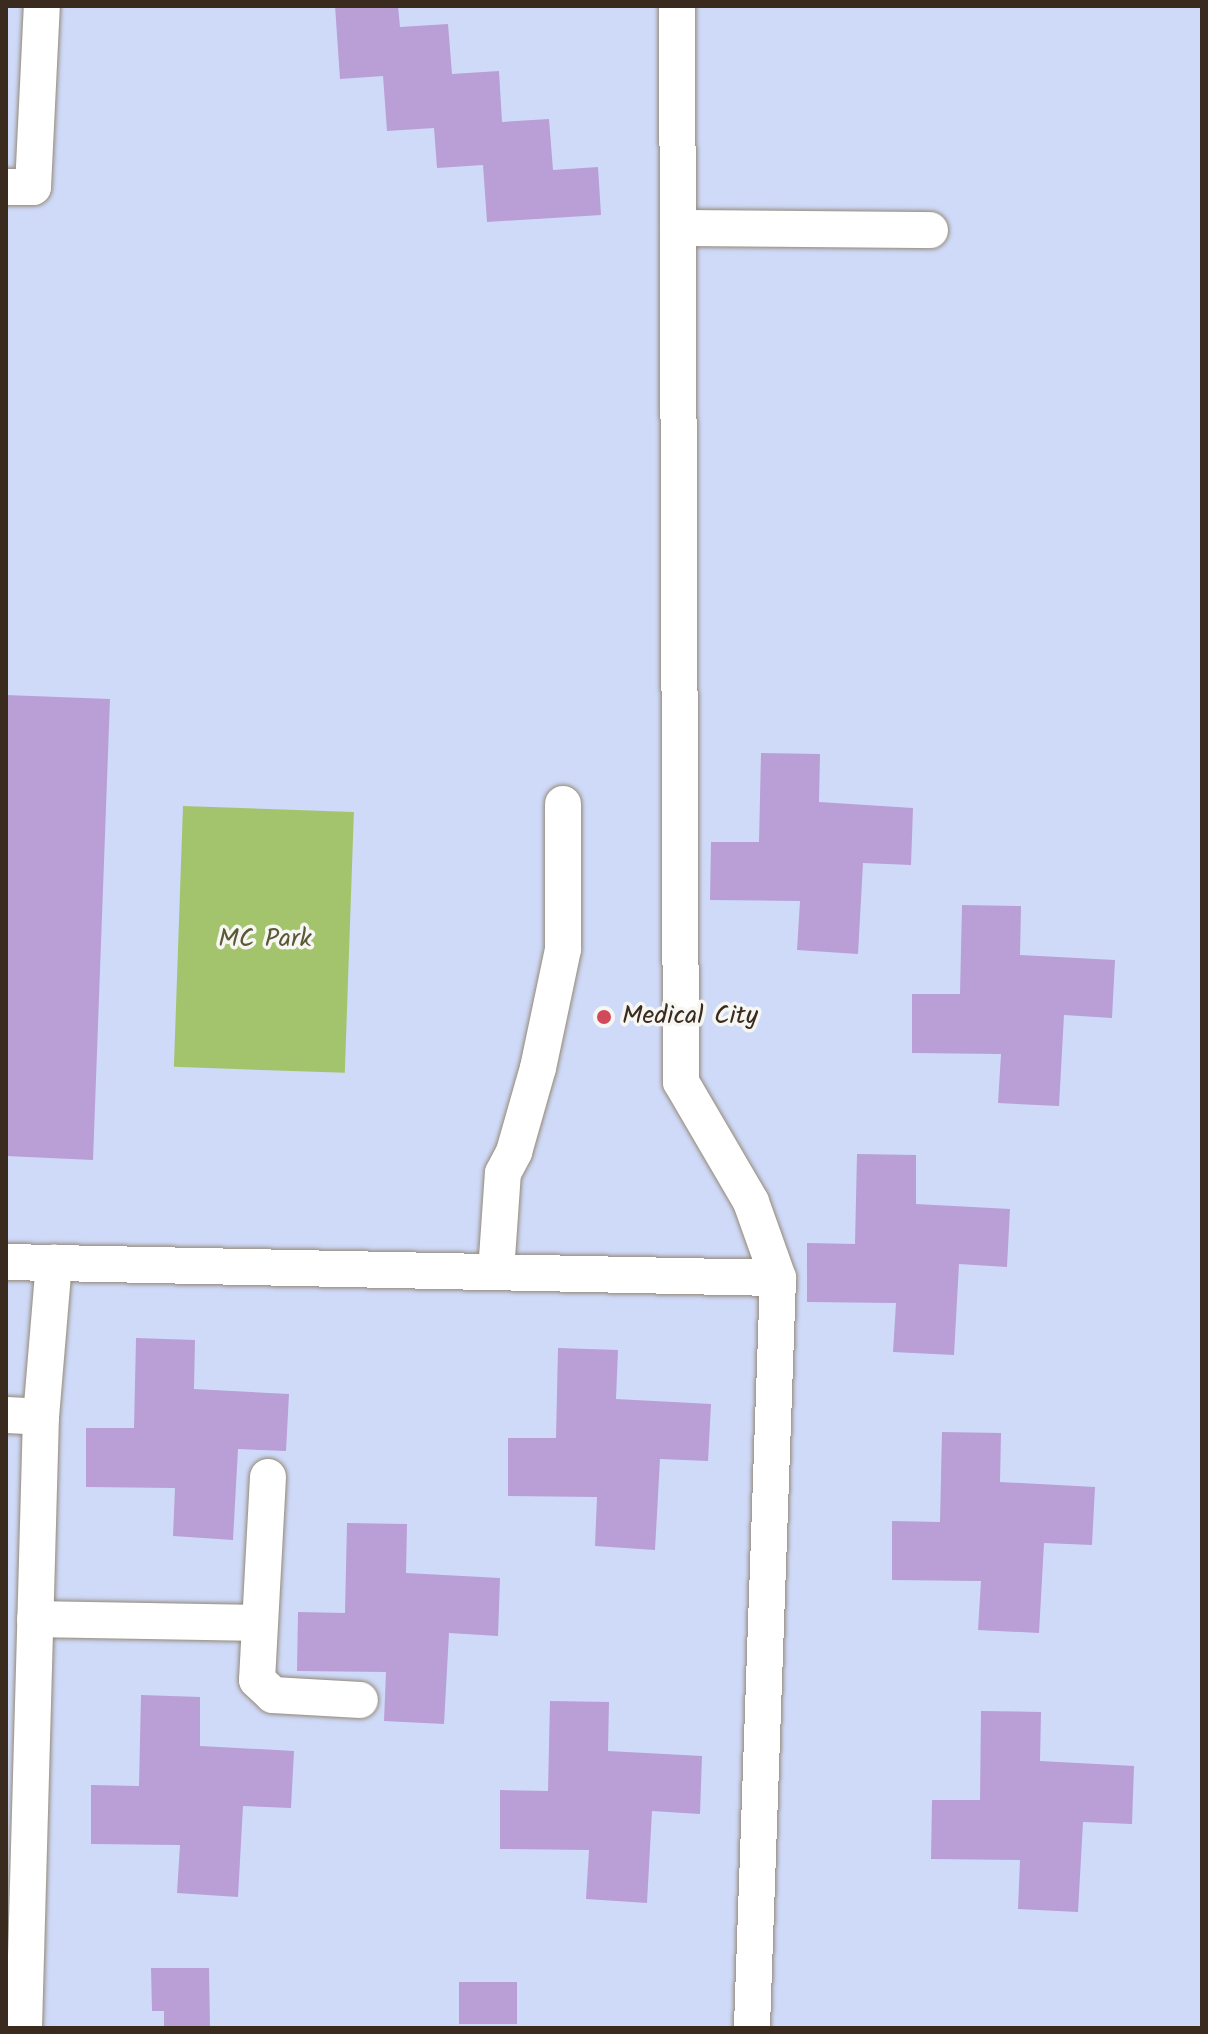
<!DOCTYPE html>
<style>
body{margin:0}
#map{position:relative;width:1208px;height:2034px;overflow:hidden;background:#eee8d0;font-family:Kalam,sans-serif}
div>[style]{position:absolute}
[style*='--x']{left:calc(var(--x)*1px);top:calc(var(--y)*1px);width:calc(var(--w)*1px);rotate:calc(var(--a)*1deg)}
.built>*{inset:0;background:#cfdaf9;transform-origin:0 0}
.green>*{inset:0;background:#a3c46d;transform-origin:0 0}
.building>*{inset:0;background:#b99fd5;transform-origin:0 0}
.roads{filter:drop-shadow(0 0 2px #948977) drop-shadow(0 0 2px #948977)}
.minor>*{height:36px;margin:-18px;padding:0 18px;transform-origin:18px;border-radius:18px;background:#fff}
.dots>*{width:22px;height:22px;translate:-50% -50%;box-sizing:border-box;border:4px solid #f6f6f2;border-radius:50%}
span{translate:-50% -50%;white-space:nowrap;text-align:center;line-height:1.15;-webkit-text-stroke:7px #f6f6f2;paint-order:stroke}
.park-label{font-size:26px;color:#5a5836}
.poi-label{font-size:26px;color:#3b2a1e}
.left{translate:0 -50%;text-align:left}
.frame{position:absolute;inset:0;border:8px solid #3b2a1e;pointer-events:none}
</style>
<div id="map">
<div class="built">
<i style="left:6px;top:6px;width:1196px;height:2022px"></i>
</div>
<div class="green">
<i style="left:183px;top:806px;width:171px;height:261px;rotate:2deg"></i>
</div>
<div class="building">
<i style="clip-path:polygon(335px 6px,398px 6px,400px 27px,448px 24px,452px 74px,499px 71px,502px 122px,549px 119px,553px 170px,598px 167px,601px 215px,487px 222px,483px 165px,437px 168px,434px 128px,387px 131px,383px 76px,340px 79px)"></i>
<i style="clip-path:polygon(6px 695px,110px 699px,93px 1160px,6px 1156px)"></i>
<i style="clip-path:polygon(761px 753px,820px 754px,819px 802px,913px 808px,911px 865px,863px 863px,858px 954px,797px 950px,800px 901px,710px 900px,711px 842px,759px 842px)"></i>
<i style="clip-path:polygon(962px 905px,1021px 906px,1020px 955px,1115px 960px,1112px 1018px,1064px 1015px,1059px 1106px,998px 1103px,1001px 1054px,912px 1053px,912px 994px,960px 994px)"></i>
<i style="clip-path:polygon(857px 1154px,916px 1155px,916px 1204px,1010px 1209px,1007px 1267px,959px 1264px,954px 1355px,893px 1352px,896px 1303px,807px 1302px,807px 1243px,855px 1244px)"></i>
<i style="clip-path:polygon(136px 1338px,195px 1340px,194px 1389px,289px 1394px,286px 1451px,238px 1449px,233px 1540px,173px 1536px,175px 1488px,86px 1487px,86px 1428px,134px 1428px)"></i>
<i style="clip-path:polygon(558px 1348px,618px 1350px,616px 1399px,711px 1404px,708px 1461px,660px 1459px,655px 1550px,595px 1546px,597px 1497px,508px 1496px,508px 1438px,556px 1438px)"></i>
<i style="clip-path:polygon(942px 1432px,1001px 1433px,1000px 1482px,1095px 1487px,1092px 1545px,1044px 1543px,1039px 1633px,978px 1630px,981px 1581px,892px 1580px,892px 1521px,940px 1522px)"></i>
<i style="clip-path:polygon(347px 1523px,407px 1524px,406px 1573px,500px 1578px,498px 1636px,449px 1633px,444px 1724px,384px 1721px,386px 1672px,297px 1671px,298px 1612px,345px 1613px)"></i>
<i style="clip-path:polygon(141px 1695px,200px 1697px,200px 1746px,294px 1751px,291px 1808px,243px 1806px,238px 1897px,177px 1893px,180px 1845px,91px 1844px,91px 1785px,139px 1786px)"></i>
<i style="clip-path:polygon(550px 1701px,609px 1702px,608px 1751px,702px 1756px,700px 1814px,652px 1811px,647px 1903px,586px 1899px,589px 1850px,500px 1849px,500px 1790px,548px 1791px)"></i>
<i style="clip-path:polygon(981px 1711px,1041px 1712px,1040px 1761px,1134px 1766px,1132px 1824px,1083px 1822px,1078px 1912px,1018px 1909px,1020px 1860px,931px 1859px,932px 1800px,980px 1800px)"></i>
<i style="clip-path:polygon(151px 1968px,209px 1968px,210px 2028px,164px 2028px,164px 2011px,152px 2011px)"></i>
<i style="left:459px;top:1982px;width:58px;height:42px"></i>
</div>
<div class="roads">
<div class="minor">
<i style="--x:677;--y:6;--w:1076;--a:89.79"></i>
<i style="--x:681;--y:1082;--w:139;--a:59.7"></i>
<i style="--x:751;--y:1202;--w:81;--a:70.4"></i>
<i style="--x:778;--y:1278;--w:750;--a:91.99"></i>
<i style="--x:6;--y:187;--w:27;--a:0"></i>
<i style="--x:33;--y:187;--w:181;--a:-87.2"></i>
<i style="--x:678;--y:228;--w:252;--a:0.5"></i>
<i style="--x:6;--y:1262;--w:772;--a:1.19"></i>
<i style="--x:496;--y:1272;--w:99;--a:-86"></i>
<i style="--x:503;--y:1173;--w:24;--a:-62"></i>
<i style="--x:514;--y:1152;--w:87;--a:-74.1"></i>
<i style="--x:538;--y:1068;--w:122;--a:-78.1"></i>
<i style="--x:563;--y:949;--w:145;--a:-90"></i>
<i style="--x:6;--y:1415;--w:35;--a:3"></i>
<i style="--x:268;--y:1477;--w:203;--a:93.1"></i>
<i style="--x:257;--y:1680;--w:22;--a:43"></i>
<i style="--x:273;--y:1695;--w:87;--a:3.3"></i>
<i style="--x:35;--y:1619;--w:224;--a:1"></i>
<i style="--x:24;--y:2028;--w:611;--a:-88.41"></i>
<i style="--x:41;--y:1417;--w:155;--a:-85.2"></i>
</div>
</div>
<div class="dots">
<i style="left:604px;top:1017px;background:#d1495b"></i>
</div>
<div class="park-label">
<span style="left:265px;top:940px">MC Park</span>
</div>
<div class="poi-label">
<span class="left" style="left:622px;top:1017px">Medical City</span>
</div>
<div class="frame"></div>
</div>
